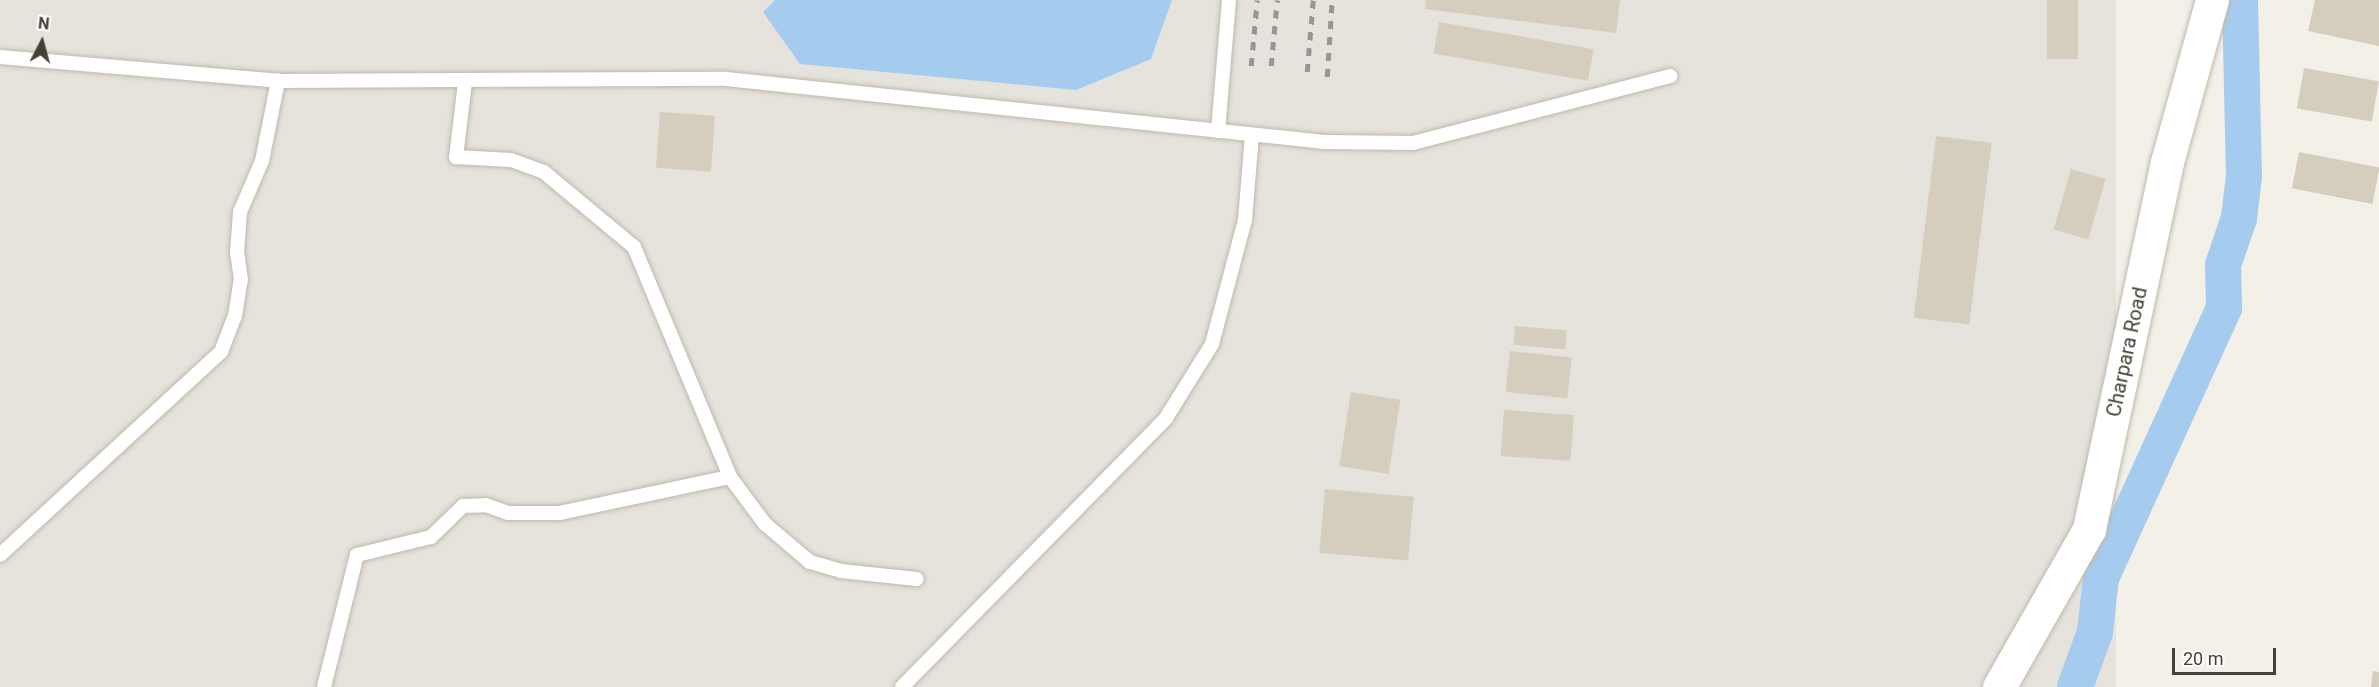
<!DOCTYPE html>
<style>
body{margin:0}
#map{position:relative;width:2379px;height:687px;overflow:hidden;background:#f3f0e7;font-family:Roboto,sans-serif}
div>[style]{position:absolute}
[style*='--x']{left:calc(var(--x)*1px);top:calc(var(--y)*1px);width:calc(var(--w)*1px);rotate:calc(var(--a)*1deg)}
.industrial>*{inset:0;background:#e6e2dc;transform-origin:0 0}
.water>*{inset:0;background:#a5ccef}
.canal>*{height:36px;margin:-18px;padding:0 18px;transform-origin:18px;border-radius:18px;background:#a5ccef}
.building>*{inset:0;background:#d5cdbd;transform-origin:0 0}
.roads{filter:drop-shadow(0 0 2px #bfb9aa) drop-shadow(0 0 2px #bfb9aa)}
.service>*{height:14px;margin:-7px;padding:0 7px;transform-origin:7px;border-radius:7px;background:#fff}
.tertiary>*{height:33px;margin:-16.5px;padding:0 16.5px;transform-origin:16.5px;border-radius:16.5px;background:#fff}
.rail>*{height:4.5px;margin-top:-2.25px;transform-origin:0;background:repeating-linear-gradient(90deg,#969696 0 8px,transparent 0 16px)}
span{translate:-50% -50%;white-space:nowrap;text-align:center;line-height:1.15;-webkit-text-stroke:4.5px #fff;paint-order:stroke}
.street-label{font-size:20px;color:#464136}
.north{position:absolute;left:12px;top:12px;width:60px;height:60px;-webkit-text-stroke:4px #fff;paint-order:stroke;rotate:6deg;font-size:16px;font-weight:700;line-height:24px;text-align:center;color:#464136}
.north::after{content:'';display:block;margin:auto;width:21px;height:27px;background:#464136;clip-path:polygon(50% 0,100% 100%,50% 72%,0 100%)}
.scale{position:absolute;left:2172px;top:648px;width:104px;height:27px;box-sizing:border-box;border:3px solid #464136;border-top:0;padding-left:8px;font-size:18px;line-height:21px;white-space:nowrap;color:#464136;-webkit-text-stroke:4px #fff;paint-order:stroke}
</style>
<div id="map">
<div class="industrial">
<i style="left:0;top:0;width:2116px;height:687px"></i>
</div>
<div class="water">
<i style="clip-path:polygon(775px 0,1172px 0,1151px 59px,1076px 90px,800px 64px,763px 12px)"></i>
</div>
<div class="canal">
<i style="--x:2075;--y:687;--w:59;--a:-70"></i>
<i style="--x:2095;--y:632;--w:54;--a:-83.7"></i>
<i style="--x:2101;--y:578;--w:297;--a:-65.5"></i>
<i style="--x:2224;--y:308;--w:43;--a:-91.3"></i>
<i style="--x:2223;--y:265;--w:50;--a:-71.2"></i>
<i style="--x:2239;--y:218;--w:42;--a:-83.2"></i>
<i style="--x:2244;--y:176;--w:176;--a:-91.3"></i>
</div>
<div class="building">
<i style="clip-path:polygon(1426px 0,1620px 0,1616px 33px,1425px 9px)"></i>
<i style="left:2047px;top:0;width:31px;height:59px"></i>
<i style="clip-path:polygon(2315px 0,2379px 0,2379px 46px,2308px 31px)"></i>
<i style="left:1439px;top:22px;width:157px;height:32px;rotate:10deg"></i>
<i style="left:2304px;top:68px;width:76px;height:41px;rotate:10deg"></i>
<i style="left:660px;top:112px;width:55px;height:56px;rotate:4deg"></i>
<i style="left:1936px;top:136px;width:56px;height:183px;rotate:7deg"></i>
<i style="left:2299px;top:152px;width:82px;height:37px;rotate:11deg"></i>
<i style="left:2071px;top:169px;width:36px;height:63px;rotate:16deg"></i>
<i style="left:1515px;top:326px;width:52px;height:19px;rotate:5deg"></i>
<i style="left:1510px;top:351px;width:62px;height:41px;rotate:6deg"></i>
<i style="left:1351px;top:392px;width:50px;height:75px;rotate:9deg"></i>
<i style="left:1504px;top:410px;width:70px;height:46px;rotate:4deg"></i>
<i style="left:1325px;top:489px;width:89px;height:64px;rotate:5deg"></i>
<i style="clip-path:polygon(2373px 671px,2379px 672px,2379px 687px,2371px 687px)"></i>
</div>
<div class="roads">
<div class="service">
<i style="--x:0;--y:57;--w:279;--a:4.9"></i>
<i style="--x:278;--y:81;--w:448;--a:-0.3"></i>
<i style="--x:726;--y:79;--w:602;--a:6"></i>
<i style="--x:1325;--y:142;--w:88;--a:0.7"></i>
<i style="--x:1413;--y:143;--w:266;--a:-14.6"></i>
<i style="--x:465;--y:82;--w:76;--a:96.8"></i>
<i style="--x:456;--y:157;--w:55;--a:3.1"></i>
<i style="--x:511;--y:160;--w:35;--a:20"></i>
<i style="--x:544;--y:172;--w:117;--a:39.8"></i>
<i style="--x:634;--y:247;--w:249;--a:67.3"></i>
<i style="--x:730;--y:477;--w:59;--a:53.3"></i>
<i style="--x:765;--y:524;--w:59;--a:40.2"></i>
<i style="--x:810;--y:562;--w:32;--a:16"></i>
<i style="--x:841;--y:571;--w:76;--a:6"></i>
<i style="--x:1218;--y:131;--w:131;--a:-85.2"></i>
<i style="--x:0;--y:555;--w:300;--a:-42.6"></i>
<i style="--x:221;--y:352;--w:39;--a:-69"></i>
<i style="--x:235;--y:316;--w:36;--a:-81"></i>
<i style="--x:241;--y:280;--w:27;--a:-98"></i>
<i style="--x:237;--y:253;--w:41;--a:-85.8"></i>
<i style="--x:240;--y:212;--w:56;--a:-66.7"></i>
<i style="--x:262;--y:161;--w:82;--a:-78.7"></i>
<i style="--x:324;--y:687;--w:136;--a:-76"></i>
<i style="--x:357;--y:555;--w:76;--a:-13.7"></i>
<i style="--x:431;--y:537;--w:45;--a:-44.1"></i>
<i style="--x:463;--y:506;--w:23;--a:-2"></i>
<i style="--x:486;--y:505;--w:23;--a:20"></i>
<i style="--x:508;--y:513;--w:52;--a:0"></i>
<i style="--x:560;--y:513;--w:174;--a:-12"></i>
<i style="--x:902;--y:687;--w:377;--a:-45.5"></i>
<i style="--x:1166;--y:418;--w:87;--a:-58.1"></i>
<i style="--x:1212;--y:344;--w:128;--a:-75.1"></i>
<i style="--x:1245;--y:220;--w:85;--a:-85.3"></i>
</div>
<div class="tertiary">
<i style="--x:1999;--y:687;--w:182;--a:-60.3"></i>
<i style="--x:2089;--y:529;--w:375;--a:-78"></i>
<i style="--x:2167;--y:162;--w:168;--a:-74.5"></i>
</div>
</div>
<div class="rail">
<i style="--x:1251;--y:66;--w:66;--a:-84.8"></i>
<i style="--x:1271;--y:66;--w:66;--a:-84.8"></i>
<i style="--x:1307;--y:72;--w:72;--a:-85.2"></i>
<i style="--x:1327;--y:77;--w:77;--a:-86.3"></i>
</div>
<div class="street-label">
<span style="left:2127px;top:352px;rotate:-78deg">Charpara Road</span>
</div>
<div class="north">N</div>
<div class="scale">20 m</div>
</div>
